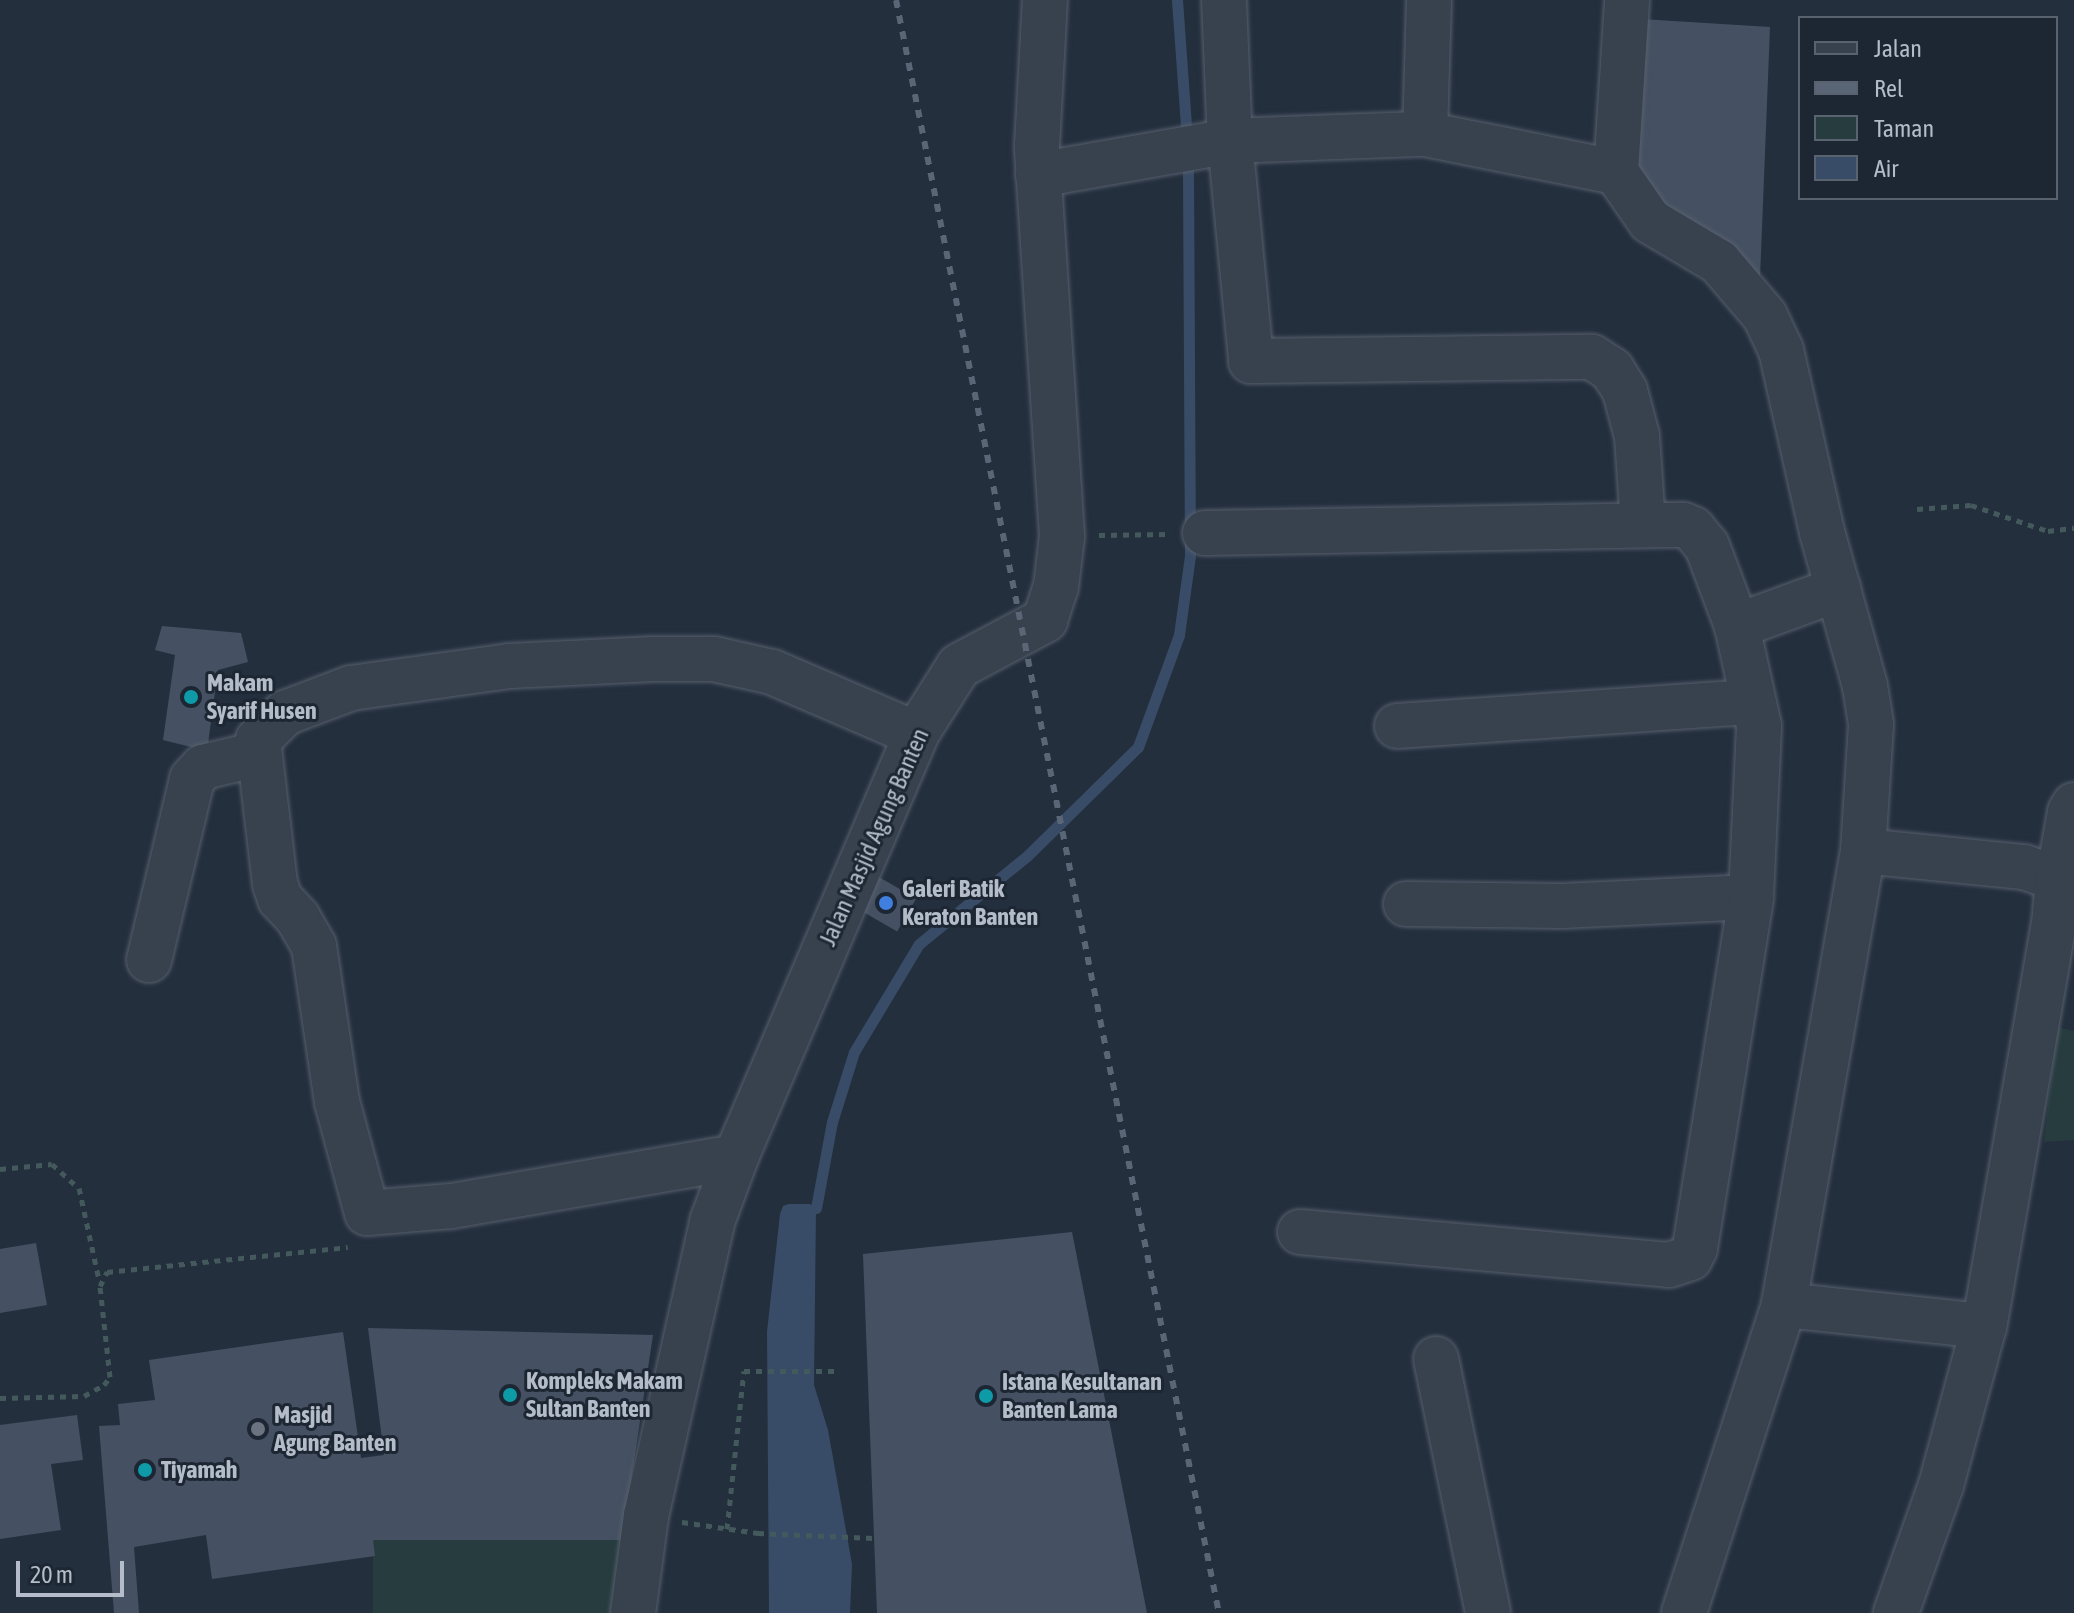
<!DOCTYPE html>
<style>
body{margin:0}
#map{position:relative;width:2074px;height:1613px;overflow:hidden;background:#242f3e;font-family:"Asap Condensed",sans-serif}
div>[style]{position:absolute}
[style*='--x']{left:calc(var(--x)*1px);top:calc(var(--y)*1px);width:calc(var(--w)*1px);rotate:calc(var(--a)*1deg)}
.green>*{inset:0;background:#263c3f;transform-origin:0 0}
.water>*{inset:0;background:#394c67}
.stream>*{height:11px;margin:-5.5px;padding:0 5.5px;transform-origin:5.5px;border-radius:5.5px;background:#394c67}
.building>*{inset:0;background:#455162;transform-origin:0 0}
.path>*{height:5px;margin-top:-2.5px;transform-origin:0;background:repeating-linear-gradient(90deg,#44595c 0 6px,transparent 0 12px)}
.roads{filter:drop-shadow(0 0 2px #565f6c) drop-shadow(0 0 2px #565f6c)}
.minor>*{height:44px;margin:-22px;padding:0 22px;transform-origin:22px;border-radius:22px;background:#38414e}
.rail>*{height:6px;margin-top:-3px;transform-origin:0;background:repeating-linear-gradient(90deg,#5a6575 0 8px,transparent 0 16px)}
.dots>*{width:22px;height:22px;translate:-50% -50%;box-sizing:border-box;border:4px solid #1d2633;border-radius:50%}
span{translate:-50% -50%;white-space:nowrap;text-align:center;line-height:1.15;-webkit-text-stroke:6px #1d2633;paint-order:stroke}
.poi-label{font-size:24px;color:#b4bcc9;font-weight:700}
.left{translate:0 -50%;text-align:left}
.street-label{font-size:24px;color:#b4bcc9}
.legend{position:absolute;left:1798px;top:16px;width:260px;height:184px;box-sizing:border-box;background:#1d2633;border:2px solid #59626f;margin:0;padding:10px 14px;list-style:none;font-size:24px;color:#b4bcc9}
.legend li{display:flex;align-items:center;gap:16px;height:40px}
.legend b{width:40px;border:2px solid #59626f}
.scale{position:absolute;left:16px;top:1561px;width:108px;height:36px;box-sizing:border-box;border:4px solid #b4bcc9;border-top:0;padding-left:10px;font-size:24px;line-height:28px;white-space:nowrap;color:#b4bcc9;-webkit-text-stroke:6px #1d2633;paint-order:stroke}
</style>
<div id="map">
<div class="green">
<i style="clip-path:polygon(2057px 1027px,2074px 1031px,2074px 1140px,2044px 1142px)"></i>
<i style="left:373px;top:1540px;width:249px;height:74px"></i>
</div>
<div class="water">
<i style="clip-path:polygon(789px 1204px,810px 1204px,816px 1208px,814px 1385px,828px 1430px,852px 1564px,850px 1613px,769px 1613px,767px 1332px,780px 1214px,783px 1206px)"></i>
</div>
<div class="stream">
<i style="--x:1177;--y:0;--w:140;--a:85.9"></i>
<i style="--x:816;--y:1208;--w:87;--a:-79.5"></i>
<i style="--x:832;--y:1122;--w:73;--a:-72.6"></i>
<i style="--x:854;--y:1052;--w:126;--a:-59"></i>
<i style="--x:919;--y:944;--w:139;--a:-39.2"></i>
<i style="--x:1027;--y:856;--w:156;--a:-44.5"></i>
<i style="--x:1138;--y:747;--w:119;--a:-69.9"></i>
<i style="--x:1179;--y:635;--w:80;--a:-82.1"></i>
<i style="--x:1190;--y:556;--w:399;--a:-90.3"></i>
</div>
<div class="building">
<i style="clip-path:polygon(1641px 19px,1770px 27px,1760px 278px,1673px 225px,1633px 174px)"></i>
<i style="clip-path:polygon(162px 626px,241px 633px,248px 662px,218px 670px,207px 751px,163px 740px,175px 655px,155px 650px)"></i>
<i style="left:872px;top:873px;width:51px;height:38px;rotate:30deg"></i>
<i style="clip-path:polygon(1072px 1232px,1147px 1613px,877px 1613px,863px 1254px)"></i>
<i style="clip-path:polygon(36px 1243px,47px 1305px,0 1313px,0 1249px)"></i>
<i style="clip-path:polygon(368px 1328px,653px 1335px,622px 1540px,373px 1540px,375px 1556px,212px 1579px,206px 1535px,134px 1547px,139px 1613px,114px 1613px,99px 1426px,120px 1425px,118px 1404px,155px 1400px,149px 1360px,343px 1332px,361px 1458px,384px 1455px)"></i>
<i style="clip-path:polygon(77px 1415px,83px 1460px,51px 1464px,61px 1530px,0 1539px,0 1425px)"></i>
</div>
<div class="path">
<i style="--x:1917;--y:509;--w:54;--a:-4.2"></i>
<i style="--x:1971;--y:505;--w:81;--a:18.7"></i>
<i style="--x:2048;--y:531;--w:26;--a:-7"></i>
<i style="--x:1099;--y:535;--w:70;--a:-0.8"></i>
<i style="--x:0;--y:1169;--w:52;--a:-5.5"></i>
<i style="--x:52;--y:1164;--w:36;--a:42"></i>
<i style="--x:79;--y:1188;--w:94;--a:77.7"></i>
<i style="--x:0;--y:1398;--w:84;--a:-1.4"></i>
<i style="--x:84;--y:1396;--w:23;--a:-29"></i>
<i style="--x:104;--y:1385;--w:10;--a:-53"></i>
<i style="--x:110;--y:1377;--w:92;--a:-96.3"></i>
<i style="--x:100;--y:1286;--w:16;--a:-63"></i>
<i style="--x:107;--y:1272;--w:242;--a:-5.9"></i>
<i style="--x:682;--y:1522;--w:77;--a:8.2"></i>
<i style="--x:758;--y:1533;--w:116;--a:2.5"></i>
<i style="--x:727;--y:1529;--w:159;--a:-83.9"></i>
<i style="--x:744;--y:1371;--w:93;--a:0"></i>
</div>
<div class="roads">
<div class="minor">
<i style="--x:1224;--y:0;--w:141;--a:87.6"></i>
<i style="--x:1230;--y:141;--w:195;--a:-2.1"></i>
<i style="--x:1425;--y:134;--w:195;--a:11.3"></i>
<i style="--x:1616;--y:172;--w:60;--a:55.2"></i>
<i style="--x:1650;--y:221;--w:80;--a:30.7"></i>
<i style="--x:1719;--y:262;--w:71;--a:49.6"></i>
<i style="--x:1765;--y:316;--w:38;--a:65"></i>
<i style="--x:1781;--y:350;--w:187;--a:77.3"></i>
<i style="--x:1822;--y:532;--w:160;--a:74.4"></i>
<i style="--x:1865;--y:686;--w:39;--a:81"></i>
<i style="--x:1871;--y:725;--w:126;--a:93.6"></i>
<i style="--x:1863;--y:851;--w:461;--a:99.9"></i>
<i style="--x:1784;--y:1305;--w:324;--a:108"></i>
<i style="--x:1425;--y:134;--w:134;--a:-88.3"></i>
<i style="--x:1616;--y:172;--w:172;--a:-86.3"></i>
<i style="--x:1038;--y:175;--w:195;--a:-10"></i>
<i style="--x:1230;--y:141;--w:221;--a:84.5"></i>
<i style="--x:1251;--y:361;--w:341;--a:-0.7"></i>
<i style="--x:1592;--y:357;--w:24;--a:33"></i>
<i style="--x:1612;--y:370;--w:25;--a:58"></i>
<i style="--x:1625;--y:391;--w:47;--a:75.1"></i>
<i style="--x:1637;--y:436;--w:88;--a:86.1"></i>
<i style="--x:1205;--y:533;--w:478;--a:-1"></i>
<i style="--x:1683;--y:525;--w:11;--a:22"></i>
<i style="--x:1693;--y:529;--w:22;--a:51"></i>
<i style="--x:1707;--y:546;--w:85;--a:69.4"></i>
<i style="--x:1397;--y:726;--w:357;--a:-3.9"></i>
<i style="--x:1863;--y:851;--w:162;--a:5.7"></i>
<i style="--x:2024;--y:867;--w:36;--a:19"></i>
<i style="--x:2058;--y:879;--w:38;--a:95"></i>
<i style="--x:2055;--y:917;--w:415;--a:99.8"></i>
<i style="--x:1984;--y:1326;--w:165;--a:105.1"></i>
<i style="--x:1941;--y:1485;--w:136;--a:109.4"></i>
<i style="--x:2058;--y:879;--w:68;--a:-79.8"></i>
<i style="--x:2070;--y:812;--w:8;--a:-60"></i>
<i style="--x:1406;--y:904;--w:156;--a:0.7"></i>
<i style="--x:1562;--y:906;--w:189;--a:-2.7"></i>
<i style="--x:149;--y:960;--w:186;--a:-76.6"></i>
<i style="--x:192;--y:779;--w:16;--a:-47"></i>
<i style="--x:203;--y:767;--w:57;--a:-13.3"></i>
<i style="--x:736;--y:1157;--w:289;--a:170.2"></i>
<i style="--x:451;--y:1206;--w:84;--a:175.2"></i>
<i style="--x:367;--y:1213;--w:115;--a:-105.1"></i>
<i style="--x:337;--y:1102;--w:158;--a:-98.4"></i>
<i style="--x:314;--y:946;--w:32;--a:-120"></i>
<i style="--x:298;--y:918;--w:26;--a:-133"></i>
<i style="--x:280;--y:899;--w:16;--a:-108"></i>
<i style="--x:275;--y:884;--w:145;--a:-96.7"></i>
<i style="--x:258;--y:740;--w:38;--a:-45"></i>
<i style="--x:285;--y:713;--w:71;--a:-20.7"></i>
<i style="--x:351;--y:688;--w:160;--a:-7.9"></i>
<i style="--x:509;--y:666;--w:145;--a:-2.8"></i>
<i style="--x:654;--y:659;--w:60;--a:0"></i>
<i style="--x:714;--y:659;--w:59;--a:12.6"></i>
<i style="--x:772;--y:672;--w:157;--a:23.3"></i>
<i style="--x:1300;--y:1232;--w:370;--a:5.1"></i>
<i style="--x:1669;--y:1265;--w:22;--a:-18"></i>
<i style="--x:1690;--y:1258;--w:11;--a:-63"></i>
<i style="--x:1695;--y:1248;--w:355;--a:-80.9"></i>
<i style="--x:1751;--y:897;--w:171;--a:-87.3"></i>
<i style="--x:1759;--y:726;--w:102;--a:-102.4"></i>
<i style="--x:1737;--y:626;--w:108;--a:-20.1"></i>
<i style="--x:1784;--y:1305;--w:201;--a:6"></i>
<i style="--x:1436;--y:1359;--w:259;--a:78.4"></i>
<i style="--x:633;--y:1613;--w:98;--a:-82.4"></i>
<i style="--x:646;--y:1516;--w:301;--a:-77.3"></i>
<i style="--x:712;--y:1222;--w:69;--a:-69.7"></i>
<i style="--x:736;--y:1157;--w:460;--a:-66.9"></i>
<i style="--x:916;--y:734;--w:80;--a:-57.7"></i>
<i style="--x:959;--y:666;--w:98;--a:-28.1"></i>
<i style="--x:1045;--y:620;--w:35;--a:-72"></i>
<i style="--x:1056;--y:587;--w:51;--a:-83.3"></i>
<i style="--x:1062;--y:536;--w:391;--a:-93.7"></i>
<i style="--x:1037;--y:146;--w:146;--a:-86.9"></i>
</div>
</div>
<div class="rail">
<i style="--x:896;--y:0;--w:1645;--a:78.68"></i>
</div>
<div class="dots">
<i style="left:191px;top:697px;background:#0f9aa8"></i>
<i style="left:886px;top:903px;background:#3f7fe0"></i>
<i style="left:510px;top:1395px;background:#0f9aa8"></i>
<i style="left:986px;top:1396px;background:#0f9aa8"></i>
<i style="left:258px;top:1429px;background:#6b7280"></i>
<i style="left:145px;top:1470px;background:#0f9aa8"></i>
</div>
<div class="poi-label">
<span class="left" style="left:207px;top:697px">Makam<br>Syarif Husen</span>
<span class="left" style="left:902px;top:903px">Galeri Batik<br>Keraton Banten</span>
<span class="left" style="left:526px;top:1395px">Kompleks Makam<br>Sultan Banten</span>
<span class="left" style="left:1002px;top:1396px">Istana Kesultanan<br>Banten Lama</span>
<span class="left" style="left:274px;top:1429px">Masjid<br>Agung Banten</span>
<span class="left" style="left:161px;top:1470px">Tiyamah</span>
</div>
<div class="street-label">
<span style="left:874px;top:837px;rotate:-66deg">Jalan Masjid Agung Banten</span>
</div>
<ul class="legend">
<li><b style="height:10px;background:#38414e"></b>Jalan</li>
<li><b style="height:10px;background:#5a6575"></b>Rel</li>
<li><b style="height:22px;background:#263c3f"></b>Taman</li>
<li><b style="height:22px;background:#394c67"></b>Air</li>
</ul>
<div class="scale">20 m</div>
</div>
